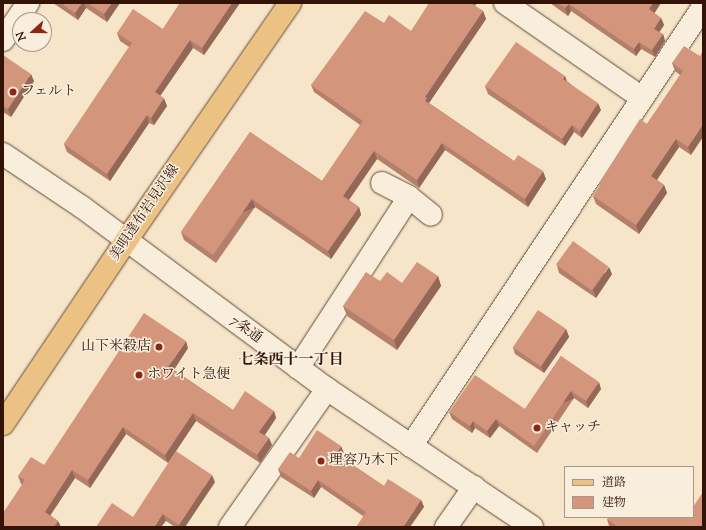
<!DOCTYPE html>
<meta charset="utf-8">
<style>
body{margin:0}
#map{position:relative;width:706px;height:530px;overflow:hidden;background:#f6e5c9;font-family:"Sorts Mill Goudy","Noto Serif JP",serif}
div>[style]{position:absolute}
[style*='--x']{left:calc(var(--x)*1px);top:calc(var(--y)*1px);width:calc(var(--w)*1px);rotate:calc(var(--a)*1deg)}
.roads{filter:drop-shadow(0 0 1px #634837) drop-shadow(0 0 1px #634837)}
.minor>*{height:22px;margin:-11px;padding:0 11px;transform-origin:11px;border-radius:11px;background:#f9eedc}
.major>*{height:22px;margin:-11px;padding:0 11px;transform-origin:11px;border-radius:11px;background:#ebc284}
.wall>*{inset:0;background:#b5806b}
.shaded-wall>*{inset:0;background:#946857;transform-origin:0 0}
.building>*{inset:0;background:#d3957c;transform-origin:0 0}
.dots>*{width:11px;height:11px;translate:-50% -50%;box-sizing:border-box;border:2px solid #f9eedc;border-radius:50%}
span{translate:-50% -50%;white-space:nowrap;text-align:center;line-height:1.15;-webkit-text-stroke:3px #f9eedc;paint-order:stroke}
.poi-label{font-size:14px;color:#321306}
.left{translate:0 -50%;text-align:left}
.right{translate:-100% -50%;text-align:right}
.street-label{font-size:14px;color:#321306}
.neighbourhood-label{font-size:15px;color:#321306;font-weight:700}
.frame{position:absolute;inset:0;border:4px solid #321306;pointer-events:none}
.legend{position:absolute;left:564px;top:466px;width:130px;height:52px;box-sizing:border-box;background:#f9eedc;border:1px solid #a99686;margin:0;padding:5px 7px;list-style:none;font-size:12px;color:#321306}
.legend li{display:flex;align-items:center;gap:8px;height:20px}
.legend b{width:20px;border:1px solid #a99686}
.north{position:absolute;left:12px;top:12px;width:40px;height:40px;box-sizing:border-box;background:#f9eedc;border:1px solid #a99686;border-radius:50%;rotate:249deg;font-size:11px;font-weight:700;line-height:16px;text-align:center;color:#321306}
.north::after{content:'';display:block;margin:auto;width:14px;height:18px;background:#8f2418;clip-path:polygon(50% 0,100% 100%,50% 72%,0 100%)}
</style>
<div id="map">
<div class="roads">
<div class="minor">
<i style="--x:505;--y:3;--w:167;--a:34.7"></i>
<i style="--x:3;--y:40;--w:45;--a:-56"></i>
<i style="--x:3;--y:154;--w:95;--a:33.9"></i>
<i style="--x:82;--y:207;--w:305;--a:36.6"></i>
<i style="--x:327;--y:389;--w:247;--a:33.9"></i>
<i style="--x:382;--y:183;--w:30;--a:27"></i>
<i style="--x:409;--y:197;--w:28;--a:39"></i>
<i style="--x:298;--y:368;--w:204;--a:-57"></i>
<i style="--x:411;--y:446;--w:527;--a:-56.37"></i>
<i style="--x:230;--y:527;--w:169;--a:-54.9"></i>
<i style="--x:446;--y:527;--w:49;--a:-55"></i>
</div>
<div class="major">
<i style="--x:3;--y:424;--w:220;--a:-56.1"></i>
<i style="--x:126;--y:241;--w:289;--a:-55.4"></i>
</div>
</div>
<div class="wall">
<i style="clip-path:polygon(53px 3px,120px 3px,107px 22px,86px 8px,78px 20px)"></i>
<i style="clip-path:polygon(180px 3px,240px 3px,204px 55px,193px 48px,160px 96px,167px 106px,154px 125px,149px 123px,110px 181px,67px 152px,64px 144px,129px 47px,120px 41px,117px 33px,163px 29px)"></i>
<i style="clip-path:polygon(550px 3px,661px 3px,654px 13px,661px 18px,664px 25px,659px 32px,663px 34px,665px 41px,655px 57px,641px 49px,636px 56px,571px 11px,568px 16px)"></i>
<i style="clip-path:polygon(475px 6px,483px 11px,486px 19px,429px 103px,514px 161px,546px 179px,528px 207px,445px 150px,419px 188px,377px 159px,349px 200px,359px 207px,361px 215px,331px 259px,255px 207px,216px 263px,184px 240px,181px 232px,250px 132px,322px 181px,360px 125px,314px 92px,311px 85px,384px 23px,411px 31px)"></i>
<i style="clip-path:polygon(3px 55px,34px 81px,11px 117px,3px 112px)"></i>
<i style="clip-path:polygon(700px 56px,691px 155px,679px 147px,657px 180px,664px 185px,667px 193px,639px 234px,596px 204px,593px 196px,600px 186px,599px 183px,647px 124px,680px 75px,675px 71px,672px 63px)"></i>
<i style="clip-path:polygon(565px 76px,567px 81px,601px 110px,582px 138px,574px 132px,565px 146px,488px 94px,485px 86px)"></i>
<i style="clip-path:polygon(557px 265px,612px 274px,596px 298px,559px 273px)"></i>
<i style="clip-path:polygon(438px 276px,441px 286px,397px 350px,347px 316px,343px 306px,380px 281px,402px 283px)"></i>
<i style="clip-path:polygon(566px 329px,569px 337px,544px 373px,515px 354px,513px 347px)"></i>
<i style="clip-path:polygon(188px 348px,174px 370px,233px 410px,274px 411px,276px 418px,265px 435px,269px 438px,272px 445px,260px 463px,196px 421px,168px 463px,126px 434px,90px 488px,75px 478px,50px 515px,58px 521px,61px 527px,3px 527px,22px 484px,21px 484px,18px 476px,44px 465px)"></i>
<i style="clip-path:polygon(561px 356px,601px 389px,588px 408px,574px 398px,537px 453px,499px 426px,490px 438px,475px 428px,472px 433px,452px 419px,449px 412px,525px 409px)"></i>
<i style="clip-path:polygon(344px 453px,341px 457px,384px 486px,421px 500px,424px 507px,363px 516px,321px 487px,314px 498px,281px 477px,278px 469px,299px 458px)"></i>
<i style="clip-path:polygon(215px 482px,185px 527px,175px 527px,166px 521px,133px 517px)"></i>
<i style="clip-path:polygon(607px 519px,703px 527px,611px 527px,609px 526px)"></i>
</div>
<div class="shaded-wall">
<i style="clip-path:polygon(82px 3px,84px 3px,86px 8px,78px 20px,75px 13px)"></i>
<i style="clip-path:polygon(112px 3px,120px 3px,107px 22px,104px 14px)"></i>
<i style="clip-path:polygon(232px 3px,240px 3px,204px 55px,202px 48px)"></i>
<i style="clip-path:polygon(470px 3px,477px 3px,472px 10px)"></i>
<i style="clip-path:polygon(653px 3px,661px 3px,652px 17px,649px 9px)"></i>
<i style="clip-path:polygon(569px 4px,571px 11px,568px 16px,565px 8px)"></i>
<i style="clip-path:polygon(483px 11px,486px 19px,429px 103px,425px 101px,425px 97px)"></i>
<i style="clip-path:polygon(661px 18px,664px 25px,657px 36px,654px 29px)"></i>
<i style="clip-path:polygon(663px 34px,665px 41px,655px 57px,652px 50px)"></i>
<i style="clip-path:polygon(190px 40px,193px 48px,158px 99px,155px 92px)"></i>
<i style="clip-path:polygon(639px 42px,641px 49px,636px 56px,634px 49px)"></i>
<i style="clip-path:polygon(31px 74px,34px 81px,11px 117px,8px 109px)"></i>
<i style="clip-path:polygon(565px 76px,567px 83px,563px 79px)"></i>
<i style="clip-path:polygon(164px 98px,167px 106px,154px 125px,151px 118px)"></i>
<i style="clip-path:polygon(598px 103px,601px 110px,582px 138px,580px 131px)"></i>
<i style="clip-path:polygon(147px 115px,149px 123px,110px 181px,107px 174px)"></i>
<i style="clip-path:polygon(703px 124px,703px 137px,691px 155px,688px 147px)"></i>
<i style="clip-path:polygon(572px 125px,574px 132px,565px 146px,562px 139px)"></i>
<i style="clip-path:polygon(676px 139px,679px 147px,654px 184px,651px 176px)"></i>
<i style="clip-path:polygon(442px 143px,445px 150px,419px 188px,417px 180px)"></i>
<i style="clip-path:polygon(374px 151px,377px 159px,346px 204px,343px 196px)"></i>
<i style="clip-path:polygon(543px 171px,546px 179px,528px 207px,525px 199px)"></i>
<i style="clip-path:polygon(664px 185px,667px 193px,639px 234px,636px 225px)"></i>
<i style="left:252px;top:199px;width:9px;height:68px;rotate:69deg"></i>
<i style="clip-path:polygon(359px 207px,361px 215px,331px 259px,328px 251px)"></i>
<i style="clip-path:polygon(609px 267px,612px 274px,596px 298px,593px 290px)"></i>
<i style="clip-path:polygon(438px 276px,441px 286px,397px 350px,394px 340px)"></i>
<i style="clip-path:polygon(566px 329px,569px 337px,544px 373px,541px 366px)"></i>
<i style="clip-path:polygon(186px 341px,188px 348px,171px 374px,168px 367px)"></i>
<i style="clip-path:polygon(599px 382px,601px 389px,588px 408px,586px 401px)"></i>
<i style="left:571px;top:391px;width:8px;height:66px;rotate:67deg"></i>
<i style="clip-path:polygon(274px 411px,276px 418px,262px 439px,259px 432px)"></i>
<i style="clip-path:polygon(193px 413px,196px 421px,168px 463px,165px 455px)"></i>
<i style="clip-path:polygon(496px 419px,499px 426px,490px 438px,487px 431px)"></i>
<i style="clip-path:polygon(473px 421px,475px 428px,472px 433px,470px 426px)"></i>
<i style="clip-path:polygon(123px 427px,126px 434px,90px 488px,88px 480px)"></i>
<i style="clip-path:polygon(269px 438px,272px 445px,260px 463px,257px 455px)"></i>
<i style="clip-path:polygon(341px 446px,344px 453px,339px 461px,336px 454px)"></i>
<i style="clip-path:polygon(72px 470px,75px 478px,48px 519px,45px 512px)"></i>
<i style="clip-path:polygon(212px 475px,215px 482px,185px 527px,180px 527px,179px 525px)"></i>
<i style="clip-path:polygon(318px 480px,321px 487px,314px 498px,311px 491px)"></i>
<i style="clip-path:polygon(421px 500px,424px 507px,410px 527px,403px 527px)"></i>
<i style="clip-path:polygon(163px 514px,166px 521px,161px 527px,154px 527px)"></i>
<i style="clip-path:polygon(58px 521px,61px 527px,54px 527px)"></i>
</div>
<div class="building">
<i style="clip-path:polygon(61px 3px,82px 3px,75px 13px)"></i>
<i style="clip-path:polygon(87px 3px,112px 3px,104px 14px)"></i>
<i style="clip-path:polygon(180px 3px,232px 3px,202px 48px,190px 40px,155px 92px,164px 98px,151px 118px,147px 115px,107px 174px,64px 144px,132px 43px,117px 33px,133px 9px,163px 29px)"></i>
<i style="clip-path:polygon(429px 3px,471px 3px,483px 11px,425px 97px,427px 98px,425px 101px,514px 161px,518px 155px,543px 171px,525px 199px,442px 143px,417px 180px,374px 151px,343px 196px,359px 207px,328px 251px,252px 199px,213px 255px,181px 232px,250px 132px,322px 181px,363px 121px,311px 85px,365px 11px,384px 23px,389px 15px,411px 31px)"></i>
<i style="clip-path:polygon(558px 3px,653px 3px,649px 9px,661px 18px,654px 29px,663px 34px,652px 50px,639px 42px,634px 49px,569px 4px,565px 8px)"></i>
<i style="clip-path:polygon(516px 42px,565px 76px,563px 79px,598px 103px,580px 131px,572px 125px,562px 139px,485px 86px)"></i>
<i style="clip-path:polygon(684px 46px,700px 56px,703px 51px,703px 124px,688px 147px,676px 139px,651px 176px,664px 185px,636px 225px,593px 196px,601px 184px,599px 183px,640px 119px,647px 124px,683px 71px,672px 63px)"></i>
<i style="clip-path:polygon(3px 55px,31px 74px,8px 109px,3px 106px)"></i>
<i style="left:573px;top:241px;width:44px;height:29px;rotate:36deg"></i>
<i style="clip-path:polygon(417px 262px,438px 276px,394px 340px,343px 306px,366px 272px,380px 281px,387px 272px,402px 283px)"></i>
<i style="left:538px;top:310px;width:34px;height:45px;rotate:34deg"></i>
<i style="clip-path:polygon(144px 313px,186px 341px,168px 367px,233px 410px,245px 391px,274px 411px,259px 432px,269px 438px,257px 455px,193px 413px,165px 455px,123px 427px,88px 480px,72px 470px,45px 512px,58px 521px,54px 527px,3px 527px,3px 513px,25px 480px,18px 476px,31px 457px,44px 465px)"></i>
<i style="clip-path:polygon(561px 356px,599px 382px,586px 401px,571px 391px,534px 446px,496px 419px,487px 431px,473px 421px,470px 426px,449px 412px,475px 375px,525px 409px)"></i>
<i style="clip-path:polygon(317px 430px,341px 446px,336px 454px,384px 486px,388px 479px,421px 500px,403px 527px,356px 527px,366px 512px,318px 480px,311px 491px,278px 469px,290px 452px,299px 458px)"></i>
<i style="clip-path:polygon(176px 451px,212px 475px,179px 525px,163px 514px,154px 527px,96px 527px,112px 503px,133px 517px)"></i>
<i style="clip-path:polygon(703px 492px,703px 527px,618px 527px,607px 519px,609px 517px,693px 517px,693px 507px)"></i>
</div>
<div class="dots">
<i style="left:13px;top:92px;background:#8f2418"></i>
<i style="left:159px;top:347px;background:#8f2418"></i>
<i style="left:139px;top:375px;background:#8f2418"></i>
<i style="left:537px;top:428px;background:#8f2418"></i>
<i style="left:321px;top:461px;background:#8f2418"></i>
</div>
<div class="poi-label">
<span class="left" style="left:21px;top:92px">フェルト</span>
<span class="right" style="left:151px;top:347px">山下米穀店</span>
<span class="left" style="left:147px;top:375px">ホワイト急便</span>
<span class="left" style="left:545px;top:428px">キャッチ</span>
<span class="left" style="left:329px;top:461px">理容乃木下</span>
</div>
<div class="street-label">
<span style="left:145px;top:213px;rotate:-56deg">美唄達布岩見沢線</span>
<span style="left:246px;top:330px;rotate:36deg">7条通</span>
</div>
<div class="neighbourhood-label">
<span style="left:291px;top:361px">七条西十一丁目</span>
</div>
<div class="frame"></div>
<ul class="legend">
<li><b style="height:5px;background:#ebc284"></b>道路</li>
<li><b style="height:11px;background:#d3957c"></b>建物</li>
</ul>
<div class="north">N</div>
</div>
